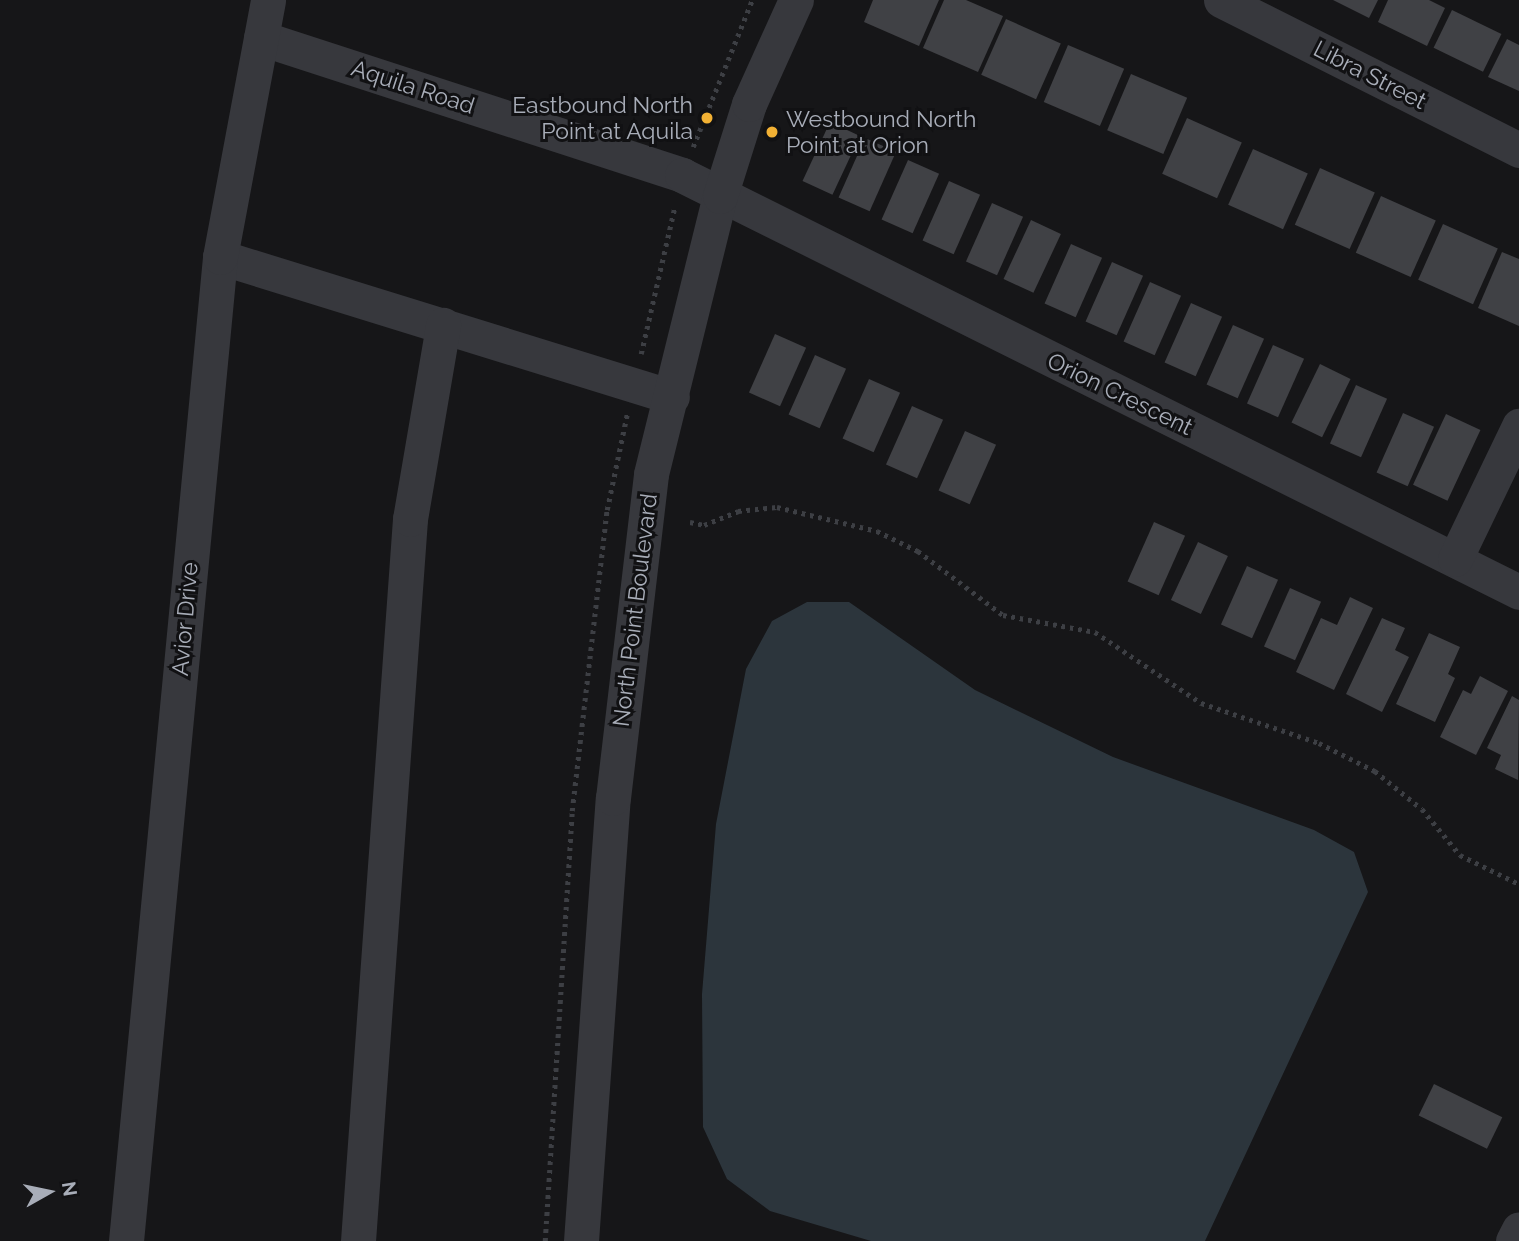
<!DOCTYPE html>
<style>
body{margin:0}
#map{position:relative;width:1519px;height:1241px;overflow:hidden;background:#161618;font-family:Raleway,sans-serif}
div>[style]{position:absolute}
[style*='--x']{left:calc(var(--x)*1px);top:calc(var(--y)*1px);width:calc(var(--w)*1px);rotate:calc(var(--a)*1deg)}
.water>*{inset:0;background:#2c353c}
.building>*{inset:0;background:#404145;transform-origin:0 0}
.path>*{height:4.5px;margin-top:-2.25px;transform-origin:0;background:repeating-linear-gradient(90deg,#3d3f44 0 3.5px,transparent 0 8.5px)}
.minor>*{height:35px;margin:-17.5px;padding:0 17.5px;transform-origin:17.5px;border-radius:17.5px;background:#37383d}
.dots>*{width:19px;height:19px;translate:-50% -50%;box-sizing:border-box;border:4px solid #111113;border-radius:50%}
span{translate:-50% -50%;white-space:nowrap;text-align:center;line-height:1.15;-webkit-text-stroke:6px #111113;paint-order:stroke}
.street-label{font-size:23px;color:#a8adb8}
.poi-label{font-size:23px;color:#a8adb8}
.right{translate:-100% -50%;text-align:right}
.left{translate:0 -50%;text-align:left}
.north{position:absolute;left:14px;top:1157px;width:70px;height:70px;-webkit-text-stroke:5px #111113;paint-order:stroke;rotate:81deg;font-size:19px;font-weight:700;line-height:28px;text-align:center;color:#a8adb8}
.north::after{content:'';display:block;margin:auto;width:24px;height:32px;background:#a8adb8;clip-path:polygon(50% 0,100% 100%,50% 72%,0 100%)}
</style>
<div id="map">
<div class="water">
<i style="clip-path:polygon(807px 602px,849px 602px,975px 690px,1113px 757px,1314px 830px,1354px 852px,1368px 892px,1205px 1241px,871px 1241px,770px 1211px,727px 1179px,703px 1127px,702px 994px,716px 824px,746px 669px,772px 621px)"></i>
</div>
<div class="building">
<i style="clip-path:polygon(873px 0,939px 0,919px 46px,864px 22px)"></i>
<i style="clip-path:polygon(944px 0,966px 0,1003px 16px,978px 72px,923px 48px)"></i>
<i style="clip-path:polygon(1333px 0,1378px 0,1369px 18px)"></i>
<i style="clip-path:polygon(1388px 0,1429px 0,1445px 8px,1427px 46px,1378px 22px)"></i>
<i style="left:1452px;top:10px;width:55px;height:42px;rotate:26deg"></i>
<i style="left:1006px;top:19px;width:60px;height:61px;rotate:24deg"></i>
<i style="clip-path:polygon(1507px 39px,1519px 45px,1519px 91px,1488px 77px)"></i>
<i style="left:1068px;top:45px;width:61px;height:62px;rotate:23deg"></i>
<i style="left:1131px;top:74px;width:61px;height:61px;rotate:23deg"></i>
<i style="left:1187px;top:118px;width:60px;height:61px;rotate:24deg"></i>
<i style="left:830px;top:122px;width:33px;height:65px;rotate:25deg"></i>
<i style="left:865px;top:138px;width:34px;height:65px;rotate:24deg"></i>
<i style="left:1253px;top:149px;width:60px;height:61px;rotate:24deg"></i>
<i style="left:908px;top:160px;width:34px;height:65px;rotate:24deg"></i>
<i style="left:1320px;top:168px;width:60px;height:62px;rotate:24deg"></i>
<i style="left:949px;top:181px;width:34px;height:65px;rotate:24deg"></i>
<i style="left:1381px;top:196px;width:60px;height:62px;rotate:24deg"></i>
<i style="left:992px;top:203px;width:34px;height:64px;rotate:24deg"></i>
<i style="left:1031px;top:220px;width:33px;height:65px;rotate:25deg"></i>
<i style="left:1443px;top:224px;width:60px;height:61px;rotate:24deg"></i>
<i style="left:1071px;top:244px;width:34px;height:65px;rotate:24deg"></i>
<i style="clip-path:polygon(1502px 252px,1519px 259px,1519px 326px,1478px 308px)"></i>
<i style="left:1112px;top:262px;width:34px;height:65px;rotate:24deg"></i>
<i style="left:1150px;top:282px;width:34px;height:65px;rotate:24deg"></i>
<i style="left:1191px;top:303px;width:34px;height:65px;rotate:24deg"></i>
<i style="left:1233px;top:325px;width:34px;height:65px;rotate:24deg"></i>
<i style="left:775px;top:334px;width:34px;height:64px;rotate:24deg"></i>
<i style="left:1273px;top:345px;width:34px;height:64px;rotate:24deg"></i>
<i style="left:815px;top:355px;width:34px;height:65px;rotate:24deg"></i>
<i style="left:1320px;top:364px;width:34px;height:65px;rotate:26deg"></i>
<i style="left:869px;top:379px;width:34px;height:65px;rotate:24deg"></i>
<i style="left:1356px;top:385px;width:34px;height:64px;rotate:24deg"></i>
<i style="left:912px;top:406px;width:34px;height:64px;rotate:24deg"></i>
<i style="left:1403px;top:413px;width:34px;height:65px;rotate:24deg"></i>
<i style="left:1446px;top:414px;width:38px;height:78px;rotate:25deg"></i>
<i style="left:965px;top:431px;width:34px;height:65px;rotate:24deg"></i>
<i style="left:1154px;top:522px;width:34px;height:65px;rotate:24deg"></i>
<i style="left:1198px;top:542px;width:33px;height:64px;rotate:25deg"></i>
<i style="left:1247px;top:566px;width:34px;height:64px;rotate:24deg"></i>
<i style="left:1290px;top:588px;width:34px;height:64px;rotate:24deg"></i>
<i style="clip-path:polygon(1350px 597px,1373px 608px,1334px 690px,1296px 672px,1321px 618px,1337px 625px)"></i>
<i style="clip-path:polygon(1382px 618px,1405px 628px,1395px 650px,1409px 657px,1382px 712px,1346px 694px)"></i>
<i style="clip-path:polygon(1429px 633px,1460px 647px,1448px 674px,1455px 678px,1435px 722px,1396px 704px)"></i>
<i style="clip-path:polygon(1480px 676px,1508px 691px,1476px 755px,1440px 737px,1463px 690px,1471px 694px)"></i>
<i style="clip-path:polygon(1512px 696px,1519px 700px,1518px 780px,1495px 769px,1501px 755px,1487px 748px)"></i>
<i style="left:1434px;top:1084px;width:76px;height:35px;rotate:26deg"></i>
</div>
<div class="path">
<i style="--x:693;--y:147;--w:158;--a:-68.1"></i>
<i style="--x:641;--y:354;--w:152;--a:-77.1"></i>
<i style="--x:690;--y:522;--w:14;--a:12"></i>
<i style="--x:704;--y:525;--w:37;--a:-22"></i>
<i style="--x:738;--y:511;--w:39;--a:-6"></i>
<i style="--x:777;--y:507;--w:103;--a:13.5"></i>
<i style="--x:877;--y:531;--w:46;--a:26"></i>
<i style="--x:918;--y:551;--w:106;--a:37"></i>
<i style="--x:1003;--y:615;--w:94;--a:10.5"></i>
<i style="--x:1095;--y:632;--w:128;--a:33.8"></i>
<i style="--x:1201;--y:703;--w:125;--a:18.7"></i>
<i style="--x:1319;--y:743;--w:63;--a:26.6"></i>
<i style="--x:1375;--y:771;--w:60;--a:39"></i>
<i style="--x:1422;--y:809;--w:60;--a:50.4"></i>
<i style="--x:1460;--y:855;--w:66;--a:26.2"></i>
<i style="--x:545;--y:1241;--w:431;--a:-86.4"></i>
<i style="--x:572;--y:811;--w:303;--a:-83.4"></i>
<i style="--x:607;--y:510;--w:98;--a:-78.2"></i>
</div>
<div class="minor">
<i style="--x:1221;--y:0;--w:334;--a:26.7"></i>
<i style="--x:261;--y:38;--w:443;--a:18"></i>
<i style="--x:682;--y:175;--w:935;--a:26.48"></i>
<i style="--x:220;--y:257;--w:473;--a:17.2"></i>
<i style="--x:1455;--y:559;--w:148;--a:-64.3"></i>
<i style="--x:126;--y:1241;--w:988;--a:-84.54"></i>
<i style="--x:220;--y:257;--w:261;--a:-79.4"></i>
<i style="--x:358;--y:1241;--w:724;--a:-85.88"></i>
<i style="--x:410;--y:519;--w:197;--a:-80.3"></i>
<i style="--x:581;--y:1241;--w:444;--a:-85.9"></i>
<i style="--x:613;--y:798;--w:326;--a:-83.3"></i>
<i style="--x:651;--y:474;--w:286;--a:-76.1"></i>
<i style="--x:720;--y:196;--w:96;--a:-72.5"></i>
<i style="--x:749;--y:104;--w:114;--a:-65.7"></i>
<i style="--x:1513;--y:1241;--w:13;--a:-63"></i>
</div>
<div class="dots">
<i style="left:707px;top:118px;background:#f2b134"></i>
<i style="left:772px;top:132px;background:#f2b134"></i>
</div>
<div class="street-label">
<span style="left:1370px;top:75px;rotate:27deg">Libra Street</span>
<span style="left:413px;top:87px;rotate:18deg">Aquila Road</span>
<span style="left:1120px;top:394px;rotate:26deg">Orion Crescent</span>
<span style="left:635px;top:610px;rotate:-83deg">North Point Boulevard</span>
<span style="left:185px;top:619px;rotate:-85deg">Avior Drive</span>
</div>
<div class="poi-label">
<span class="right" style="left:693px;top:118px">Eastbound North<br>Point at Aquila</span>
<span class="left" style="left:786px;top:132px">Westbound North<br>Point at Orion</span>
</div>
<div class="north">N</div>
</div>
